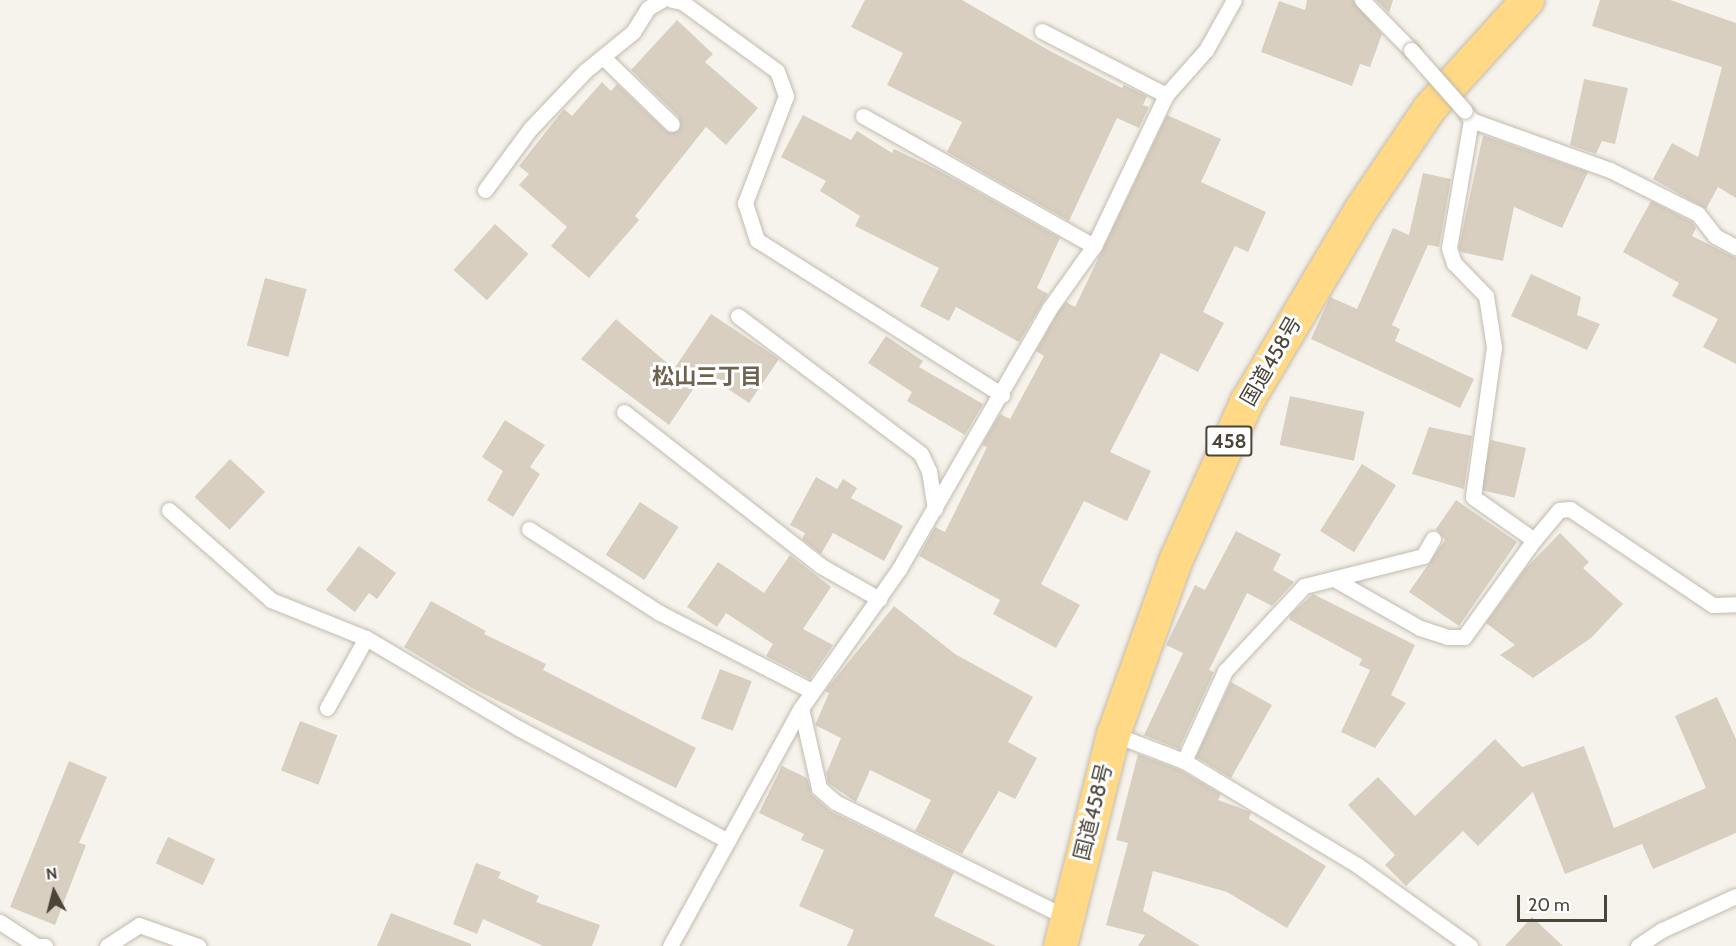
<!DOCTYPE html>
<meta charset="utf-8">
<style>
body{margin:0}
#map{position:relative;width:1736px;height:946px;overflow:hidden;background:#f6f3ec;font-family:Cabin,"Noto Sans JP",sans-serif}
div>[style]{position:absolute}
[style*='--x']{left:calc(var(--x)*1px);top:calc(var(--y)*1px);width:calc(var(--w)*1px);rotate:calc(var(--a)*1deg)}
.building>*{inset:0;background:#d8cfc1;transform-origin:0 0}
.roads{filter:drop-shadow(0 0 2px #c2bbae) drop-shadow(0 0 2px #c2bbae)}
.service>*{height:15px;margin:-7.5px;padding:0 7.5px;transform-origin:7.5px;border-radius:7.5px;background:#fff}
.trunk>*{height:33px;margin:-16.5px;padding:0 16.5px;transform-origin:16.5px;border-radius:16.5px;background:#ffd985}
.bridges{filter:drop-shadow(0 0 2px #c2bbae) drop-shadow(0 0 2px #c2bbae)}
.service-bridge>*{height:15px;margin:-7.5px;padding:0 7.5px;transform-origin:7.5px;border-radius:7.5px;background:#fff}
span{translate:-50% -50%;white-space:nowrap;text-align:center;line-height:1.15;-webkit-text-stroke:6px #fff;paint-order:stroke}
.shield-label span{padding:2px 4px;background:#fff;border:2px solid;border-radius:4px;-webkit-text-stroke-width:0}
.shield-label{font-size:20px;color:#4b4439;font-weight:700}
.street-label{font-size:21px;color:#4b4439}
.neighbourhood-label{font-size:22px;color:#6e6250;font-weight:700}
.north{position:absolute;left:24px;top:862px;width:60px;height:60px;-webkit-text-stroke:4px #fff;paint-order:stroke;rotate:353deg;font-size:16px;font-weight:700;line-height:24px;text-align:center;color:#4b4439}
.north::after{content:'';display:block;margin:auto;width:21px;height:27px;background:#4b4439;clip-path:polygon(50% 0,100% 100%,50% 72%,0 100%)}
.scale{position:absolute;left:1517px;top:895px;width:90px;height:27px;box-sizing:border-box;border:3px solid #4b4439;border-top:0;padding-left:8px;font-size:18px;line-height:21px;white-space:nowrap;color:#4b4439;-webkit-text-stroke:4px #fff;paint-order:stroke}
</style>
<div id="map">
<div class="building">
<i style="clip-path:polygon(865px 0,962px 0,1050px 51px,1122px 88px,1124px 85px,1147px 96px,1143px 105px,1149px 107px,1139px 128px,1117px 118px,1069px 221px,947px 152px,962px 122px,887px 85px,903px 53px,851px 27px)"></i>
<i style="clip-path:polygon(1307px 0,1353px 0,1382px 34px,1370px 67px,1360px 64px,1352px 86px,1261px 52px,1279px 1px,1305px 10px)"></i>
<i style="clip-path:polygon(1376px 0,1393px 0,1389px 13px)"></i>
<i style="clip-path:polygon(1600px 0,1670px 0,1736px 23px,1736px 198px,1718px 187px,1706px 209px,1653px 179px,1672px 143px,1698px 157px,1722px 67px,1592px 26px)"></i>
<i style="clip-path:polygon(677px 20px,713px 54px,705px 62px,758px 108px,726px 145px,706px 127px,635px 216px,639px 220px,589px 278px,551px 246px,567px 227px,519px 185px,529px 174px,519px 166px,564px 109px,572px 116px,602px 82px,611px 91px,617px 84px,666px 131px,679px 131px,679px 117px,631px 70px)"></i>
<i style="clip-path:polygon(1584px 79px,1628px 88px,1615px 144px,1602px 141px,1596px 154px,1570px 145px)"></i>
<i style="clip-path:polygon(803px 115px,851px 140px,857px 131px,892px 153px,894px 149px,938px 170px,1060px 238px,1037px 288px,1048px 294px,1019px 342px,956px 307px,949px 321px,920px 306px,939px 268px,855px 226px,860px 216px,820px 191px,826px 181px,781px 157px)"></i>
<i style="clip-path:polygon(1167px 115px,1221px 139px,1201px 182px,1266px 212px,1248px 252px,1235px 246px,1203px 312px,1224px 323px,1198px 372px,1161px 353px,1110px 452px,1151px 471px,1127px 521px,1084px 501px,1041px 584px,1080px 605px,1056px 648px,993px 614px,1000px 600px,919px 556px,935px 527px,945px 532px,987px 447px,982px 445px,1000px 414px,1010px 419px,1044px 356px,1036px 351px,1057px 314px,1066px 302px,1075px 307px)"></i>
<i style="clip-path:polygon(1483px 135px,1588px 172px,1562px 228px,1514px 207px,1503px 261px,1461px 252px,1459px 247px)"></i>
<i style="clip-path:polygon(1423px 173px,1451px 179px,1439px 247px,1428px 245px,1392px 325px,1400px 329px,1395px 341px,1474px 379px,1460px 408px,1311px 339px,1330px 297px,1357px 309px,1393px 228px,1409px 235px)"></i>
<i style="clip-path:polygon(1651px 201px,1692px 222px,1696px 228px,1692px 236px,1736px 258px,1736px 364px,1703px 347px,1718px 319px,1672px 296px,1679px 283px,1623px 252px)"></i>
<i style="left:495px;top:224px;width:45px;height:62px;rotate:42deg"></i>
<i style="clip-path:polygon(1531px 274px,1581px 297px,1577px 315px,1600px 324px,1587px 350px,1511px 316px)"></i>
<i style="left:265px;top:278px;width:43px;height:70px;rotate:15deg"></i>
<i style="clip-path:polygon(711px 314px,779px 359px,749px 403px,704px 373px,669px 425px,581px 359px,616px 319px,674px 369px)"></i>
<i style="clip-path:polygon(886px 336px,923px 361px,919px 367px,983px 404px,965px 435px,907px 401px,912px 392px,868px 363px)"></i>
<i style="left:1290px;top:396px;width:76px;height:50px;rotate:12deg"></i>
<i style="clip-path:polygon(505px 420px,545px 445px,530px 467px,540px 474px,513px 517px,487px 500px,503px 471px,482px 457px)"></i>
<i style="clip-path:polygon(1429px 427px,1472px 436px,1464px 489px,1412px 474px)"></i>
<i style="left:1491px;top:440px;width:36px;height:51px;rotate:13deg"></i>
<i style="left:230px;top:459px;width:48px;height:52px;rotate:43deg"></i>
<i style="left:1362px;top:464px;width:40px;height:79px;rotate:32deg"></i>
<i style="clip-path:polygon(816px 477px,837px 489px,843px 479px,857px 488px,851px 498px,903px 526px,884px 561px,833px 533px,821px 554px,802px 539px,805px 533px,790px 525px)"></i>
<i style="clip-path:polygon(1456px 500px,1517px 542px,1459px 626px,1409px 592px,1445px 540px,1436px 529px)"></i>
<i style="left:640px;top:502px;width:46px;height:63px;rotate:33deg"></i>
<i style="clip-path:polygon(1236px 531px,1281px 554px,1273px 570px,1294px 582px,1272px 606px,1247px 593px,1209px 670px,1214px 672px,1179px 749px,1144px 735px,1183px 653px,1166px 645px,1195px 585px,1205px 590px)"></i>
<i style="clip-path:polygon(1560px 533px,1589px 562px,1583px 568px,1623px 604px,1591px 638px,1533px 678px,1500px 655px,1515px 645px,1486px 623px,1525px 569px)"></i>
<i style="clip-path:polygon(359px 546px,396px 573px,377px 599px,369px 593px,355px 612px,326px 590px)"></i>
<i style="clip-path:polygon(790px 555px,831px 587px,803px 629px,833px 645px,810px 679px,766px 656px,773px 644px,726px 613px,717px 627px,687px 607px,718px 562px,764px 593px)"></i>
<i style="clip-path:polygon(1313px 594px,1415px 645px,1391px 695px,1406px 703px,1375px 748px,1341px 732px,1370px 670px,1359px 665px,1362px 659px,1290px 620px,1290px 615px)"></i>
<i style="clip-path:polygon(431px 601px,486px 631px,484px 634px,546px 664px,543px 670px,696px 748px,676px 788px,472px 688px,404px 647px)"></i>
<i style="clip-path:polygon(894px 606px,955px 654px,1033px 697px,1008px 742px,1037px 758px,1015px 799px,999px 791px,962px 854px,915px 831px,931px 800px,870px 770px,856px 802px,828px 783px,826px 774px,841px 738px,815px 725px,829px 693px,825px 691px)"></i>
<i style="left:720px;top:669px;width:34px;height:53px;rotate:21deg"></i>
<i style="clip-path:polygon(1231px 682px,1272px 705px,1231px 778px,1196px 757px)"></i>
<i style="clip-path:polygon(1717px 697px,1736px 739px,1736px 833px,1653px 869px,1642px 844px,1565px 874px,1533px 792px,1478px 846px,1463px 831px,1406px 886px,1385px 865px,1395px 855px,1348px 805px,1378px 777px,1415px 816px,1495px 739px,1522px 767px,1584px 746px,1614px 828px,1706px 788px,1675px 716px)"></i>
<i style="left:300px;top:721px;width:40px;height:53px;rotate:21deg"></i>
<i style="clip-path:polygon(1138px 754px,1180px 770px,1221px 794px,1218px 800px,1251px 812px,1249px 819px,1326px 866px,1287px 928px,1227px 892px,1153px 871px,1143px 911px,1200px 946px,1138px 946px,1145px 935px,1106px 925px,1128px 843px,1116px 840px)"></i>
<i style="clip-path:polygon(69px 761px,107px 777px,79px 843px,86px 845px,55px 925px,10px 907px)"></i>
<i style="clip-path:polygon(782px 766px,807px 778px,812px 795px,830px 811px,954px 872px,934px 916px,996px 946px,847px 946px,854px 930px,799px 906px,824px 850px,801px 840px,804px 834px,759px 813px)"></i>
<i style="left:168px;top:837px;width:52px;height:29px;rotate:25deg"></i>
<i style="clip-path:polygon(476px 863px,501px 872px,498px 878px,539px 896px,536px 902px,600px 925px,592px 946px,543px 946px,483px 919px,477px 934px,453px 924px)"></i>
<i style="clip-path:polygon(391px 913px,471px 944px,471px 946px,377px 946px)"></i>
<i style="clip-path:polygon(1532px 917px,1563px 946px,1505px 946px)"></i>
</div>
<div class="roads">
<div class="service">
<i style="--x:672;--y:0;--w:10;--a:11"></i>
<i style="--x:682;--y:2;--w:117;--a:36"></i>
<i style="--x:777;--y:71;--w:27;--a:70"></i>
<i style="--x:786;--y:96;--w:115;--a:111"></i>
<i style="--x:745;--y:203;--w:39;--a:72"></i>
<i style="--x:757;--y:240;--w:290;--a:32.3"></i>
<i style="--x:1362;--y:0;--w:70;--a:45.6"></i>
<i style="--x:1042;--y:31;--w:140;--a:27.3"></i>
<i style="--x:603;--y:57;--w:96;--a:44.2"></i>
<i style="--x:1467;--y:114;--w:7;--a:56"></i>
<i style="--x:1471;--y:120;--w:148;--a:19.8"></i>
<i style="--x:1610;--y:170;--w:98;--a:26.6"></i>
<i style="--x:1698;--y:214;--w:28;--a:52"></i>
<i style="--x:1715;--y:236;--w:24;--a:28"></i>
<i style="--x:863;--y:116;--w:265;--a:29.4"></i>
<i style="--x:1471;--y:120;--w:130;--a:99.8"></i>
<i style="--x:1449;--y:248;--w:16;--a:72"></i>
<i style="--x:1454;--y:263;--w:46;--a:45.9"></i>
<i style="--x:1486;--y:296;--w:52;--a:81.1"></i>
<i style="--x:1494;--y:347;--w:151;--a:98"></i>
<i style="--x:1473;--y:497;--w:75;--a:35.2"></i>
<i style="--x:485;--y:190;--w:76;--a:-53.6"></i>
<i style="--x:530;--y:129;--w:80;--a:-46.5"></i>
<i style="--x:585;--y:71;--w:62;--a:-39.1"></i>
<i style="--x:633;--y:32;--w:28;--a:-58"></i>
<i style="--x:648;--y:8;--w:16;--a:-30"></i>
<i style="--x:738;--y:316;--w:229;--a:37"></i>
<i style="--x:921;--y:454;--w:19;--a:65"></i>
<i style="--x:929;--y:471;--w:38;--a:81"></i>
<i style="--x:624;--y:412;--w:250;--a:38"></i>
<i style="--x:821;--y:566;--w:67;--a:29.6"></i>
<i style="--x:169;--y:510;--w:136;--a:41.4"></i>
<i style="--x:271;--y:600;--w:102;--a:21.8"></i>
<i style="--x:366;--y:638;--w:179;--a:30.6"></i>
<i style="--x:520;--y:729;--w:236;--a:28.3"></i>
<i style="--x:529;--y:529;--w:156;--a:32.7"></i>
<i style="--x:660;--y:613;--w:171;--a:27.2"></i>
<i style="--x:1334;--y:579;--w:99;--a:29.7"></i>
<i style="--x:1420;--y:628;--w:28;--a:18"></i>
<i style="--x:1447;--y:637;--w:17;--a:0"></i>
<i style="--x:1464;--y:637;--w:120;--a:-54.2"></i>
<i style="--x:1534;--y:540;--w:39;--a:-50"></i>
<i style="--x:1559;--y:510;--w:11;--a:-5"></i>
<i style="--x:1570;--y:509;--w:172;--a:33.9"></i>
<i style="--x:1713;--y:605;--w:23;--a:-2"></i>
<i style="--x:327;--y:708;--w:80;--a:-60.9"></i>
<i style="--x:801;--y:708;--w:82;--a:77.3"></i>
<i style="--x:819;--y:788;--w:21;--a:41"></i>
<i style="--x:835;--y:802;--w:258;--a:26.5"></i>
<i style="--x:1113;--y:734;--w:76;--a:20.8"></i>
<i style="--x:1184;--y:761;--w:202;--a:31"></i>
<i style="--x:1357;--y:865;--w:139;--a:35.6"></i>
<i style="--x:1184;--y:761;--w:99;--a:-65.5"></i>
<i style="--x:1225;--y:671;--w:116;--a:-47.1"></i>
<i style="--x:1304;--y:586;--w:123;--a:-14.1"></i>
<i style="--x:1423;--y:556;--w:20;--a:-60"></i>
<i style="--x:0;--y:922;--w:44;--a:33"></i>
<i style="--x:37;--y:946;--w:8;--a:0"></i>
<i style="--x:107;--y:946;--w:38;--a:-33"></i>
<i style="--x:139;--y:925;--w:63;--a:19.6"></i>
<i style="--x:670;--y:946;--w:272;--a:-61.2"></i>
<i style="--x:801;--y:708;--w:170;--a:-54.8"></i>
<i style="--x:899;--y:569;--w:300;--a:-60"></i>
<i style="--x:1049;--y:309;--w:77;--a:-54.5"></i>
<i style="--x:1094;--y:246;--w:167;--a:-64.5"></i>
<i style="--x:1166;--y:95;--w:60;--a:-48.4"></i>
<i style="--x:1206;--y:50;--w:57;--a:-60.8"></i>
<i style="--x:1638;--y:946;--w:29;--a:-34"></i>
<i style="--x:1662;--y:930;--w:81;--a:-24.7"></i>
</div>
<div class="trunk">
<i style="--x:1060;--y:946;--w:219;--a:-76"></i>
<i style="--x:1113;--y:734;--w:184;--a:-70.3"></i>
<i style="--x:1175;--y:561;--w:174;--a:-65.9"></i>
<i style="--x:1246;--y:402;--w:223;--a:-59.3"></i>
<i style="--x:1360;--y:210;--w:123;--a:-55.9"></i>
<i style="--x:1429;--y:108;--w:146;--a:-47.8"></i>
</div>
</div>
<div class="bridges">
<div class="service-bridge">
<i style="--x:1411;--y:50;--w:81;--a:48.5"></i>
</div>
</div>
<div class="shield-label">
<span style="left:1229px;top:441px">458</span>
</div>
<div class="street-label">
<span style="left:1271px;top:361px;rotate:-60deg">国道458号</span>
<span style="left:1093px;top:812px;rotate:-76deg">国道458号</span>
</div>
<div class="neighbourhood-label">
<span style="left:707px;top:377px">松山三丁目</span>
</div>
<div class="north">N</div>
<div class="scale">20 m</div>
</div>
